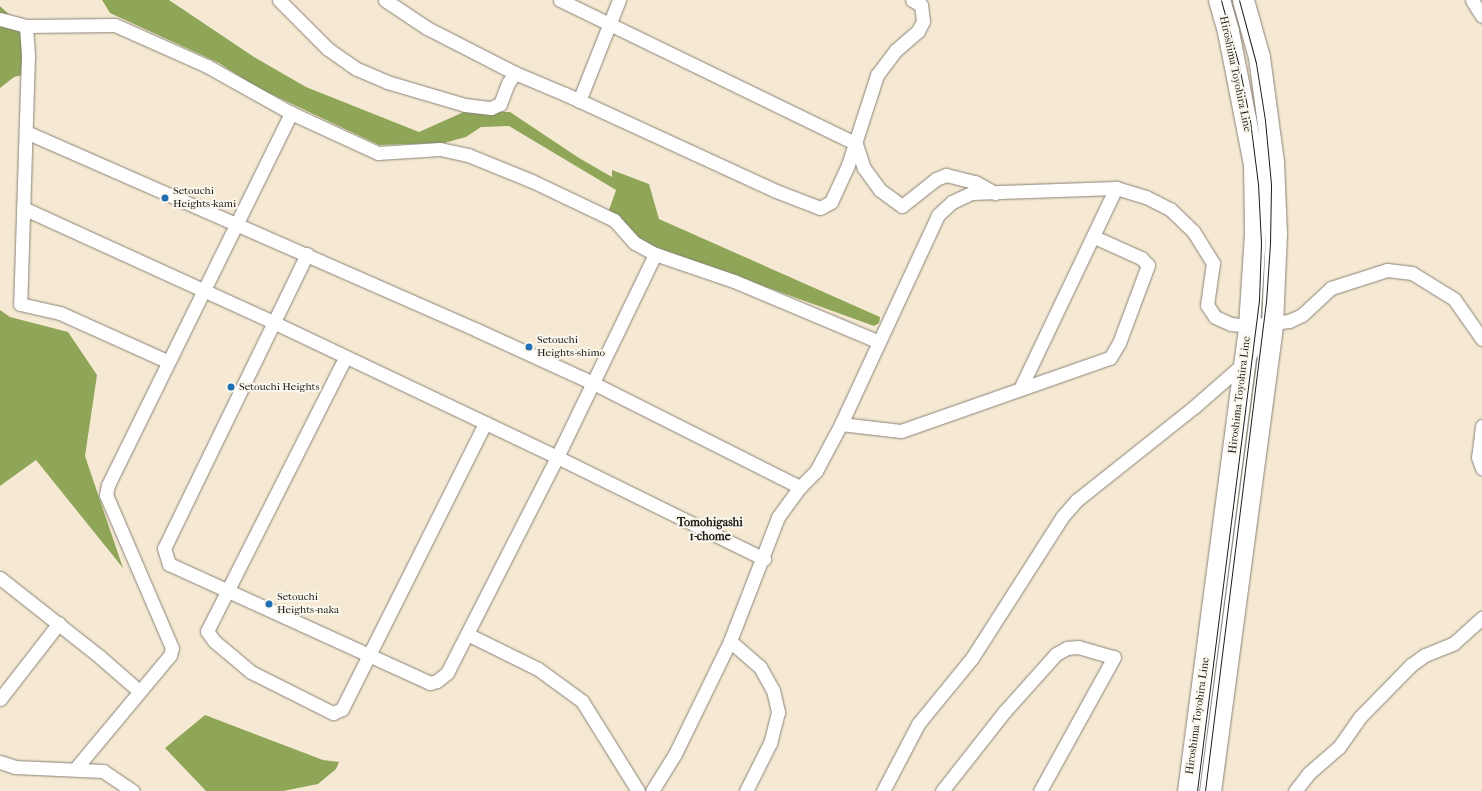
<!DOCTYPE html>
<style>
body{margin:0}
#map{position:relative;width:1482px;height:791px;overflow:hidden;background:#f6e9d3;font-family:"IM FELL French Canon",serif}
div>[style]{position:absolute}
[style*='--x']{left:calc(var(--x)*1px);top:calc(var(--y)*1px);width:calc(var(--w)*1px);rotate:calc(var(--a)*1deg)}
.forest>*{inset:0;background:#8fa658}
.roads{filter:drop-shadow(0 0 1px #898278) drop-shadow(0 0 1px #898278)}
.minor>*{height:13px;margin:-6.5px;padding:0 6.5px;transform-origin:6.5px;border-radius:6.5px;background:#fff}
.primary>*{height:21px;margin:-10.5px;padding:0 10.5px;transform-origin:10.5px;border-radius:10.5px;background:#fff}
.tram>*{height:1px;margin:-0.5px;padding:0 0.5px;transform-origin:0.5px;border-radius:0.5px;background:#1c1c1c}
.dots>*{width:11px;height:11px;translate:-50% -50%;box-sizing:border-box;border:2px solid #fbf7ec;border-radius:50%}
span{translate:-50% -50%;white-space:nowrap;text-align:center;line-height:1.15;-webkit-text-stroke:4px #fbf7ec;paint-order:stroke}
.street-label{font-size:11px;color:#1c1c1c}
.poi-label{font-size:11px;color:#1c1c1c}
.left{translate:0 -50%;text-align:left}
.neighbourhood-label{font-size:12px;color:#1c1c1c;font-weight:700}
</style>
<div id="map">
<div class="forest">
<i style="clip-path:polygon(102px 0,169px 0,254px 57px,306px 87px,419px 132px,466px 111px,510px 112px,579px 158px,612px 177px,612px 170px,649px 184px,659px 219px,880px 317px,879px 323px,874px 326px,642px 242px,609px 210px,616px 190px,509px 126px,481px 127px,466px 137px,444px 143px,379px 145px,256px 87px,219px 63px,110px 13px)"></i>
<i style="clip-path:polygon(0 6px,18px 23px,22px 32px,22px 75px,14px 77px,0 88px)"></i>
<i style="clip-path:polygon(0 310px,10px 317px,68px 332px,97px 375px,85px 456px,123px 568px,36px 460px,0 486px)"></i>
<i style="clip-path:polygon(205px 715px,323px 760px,339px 762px,336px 769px,318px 784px,283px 791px,206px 791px,165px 748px)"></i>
</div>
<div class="roads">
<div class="minor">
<i style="--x:279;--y:0;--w:69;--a:45"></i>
<i style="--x:328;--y:49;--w:35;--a:35"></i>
<i style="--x:357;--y:69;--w:33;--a:23"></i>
<i style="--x:387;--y:82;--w:81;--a:16.4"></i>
<i style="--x:465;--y:105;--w:26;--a:7"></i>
<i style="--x:491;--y:108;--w:10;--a:-24"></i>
<i style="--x:500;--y:104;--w:22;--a:-69"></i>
<i style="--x:508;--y:83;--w:12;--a:-55"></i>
<i style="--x:385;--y:0;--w:50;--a:33.7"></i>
<i style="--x:427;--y:28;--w:99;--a:27.1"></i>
<i style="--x:515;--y:73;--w:54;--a:22.8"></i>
<i style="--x:565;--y:94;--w:232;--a:24.7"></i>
<i style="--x:776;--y:191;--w:47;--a:21.1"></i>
<i style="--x:820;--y:208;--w:13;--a:-29"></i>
<i style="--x:831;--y:202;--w:41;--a:-65.3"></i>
<i style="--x:848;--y:165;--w:95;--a:-72.1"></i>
<i style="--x:877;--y:75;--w:31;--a:-53"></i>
<i style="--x:896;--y:50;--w:29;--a:-41"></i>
<i style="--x:918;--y:31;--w:11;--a:-63"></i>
<i style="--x:923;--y:21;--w:16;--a:-97"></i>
<i style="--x:921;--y:5;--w:10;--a:-151"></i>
<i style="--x:560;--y:0;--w:329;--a:25.9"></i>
<i style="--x:856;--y:144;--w:25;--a:72"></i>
<i style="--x:864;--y:168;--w:27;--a:54"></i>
<i style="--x:880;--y:190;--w:27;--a:36"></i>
<i style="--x:902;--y:206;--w:43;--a:-38.5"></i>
<i style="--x:936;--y:179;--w:11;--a:-22"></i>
<i style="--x:946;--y:175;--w:30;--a:14"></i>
<i style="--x:975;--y:182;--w:23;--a:29"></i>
<i style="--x:1472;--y:0;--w:19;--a:58"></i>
<i style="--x:0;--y:19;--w:27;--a:15"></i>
<i style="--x:26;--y:26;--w:89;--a:-0.6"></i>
<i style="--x:115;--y:25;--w:101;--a:24"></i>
<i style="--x:207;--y:66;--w:96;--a:29.2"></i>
<i style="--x:291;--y:113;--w:96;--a:24.7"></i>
<i style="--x:378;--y:153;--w:62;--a:-3.7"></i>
<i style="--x:440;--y:149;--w:29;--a:12"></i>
<i style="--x:468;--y:155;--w:69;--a:22.1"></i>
<i style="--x:532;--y:181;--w:91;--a:25.4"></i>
<i style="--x:614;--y:220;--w:31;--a:48"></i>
<i style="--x:635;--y:243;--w:23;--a:29"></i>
<i style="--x:655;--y:254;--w:83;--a:18.9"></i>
<i style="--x:734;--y:281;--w:157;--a:22.8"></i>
<i style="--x:26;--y:26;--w:30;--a:86"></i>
<i style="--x:28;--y:56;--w:248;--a:91.8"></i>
<i style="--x:20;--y:304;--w:41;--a:12.7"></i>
<i style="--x:60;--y:313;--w:117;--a:24.2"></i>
<i style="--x:579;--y:101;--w:109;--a:-68.4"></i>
<i style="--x:26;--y:132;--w:493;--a:23.7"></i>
<i style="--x:477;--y:330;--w:128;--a:24.6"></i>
<i style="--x:593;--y:383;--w:232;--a:26.7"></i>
<i style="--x:23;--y:208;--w:277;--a:24.5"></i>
<i style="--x:275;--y:323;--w:312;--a:25.4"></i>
<i style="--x:557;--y:457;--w:231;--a:26.2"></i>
<i style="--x:307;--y:254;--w:327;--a:115.9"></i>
<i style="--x:164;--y:548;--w:17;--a:73"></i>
<i style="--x:169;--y:564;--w:287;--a:24.5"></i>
<i style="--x:430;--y:683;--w:7;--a:-16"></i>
<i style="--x:437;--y:681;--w:13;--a:-39"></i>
<i style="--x:447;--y:673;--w:242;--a:-63"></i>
<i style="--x:557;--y:457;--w:225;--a:-64.2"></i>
<i style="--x:345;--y:358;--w:306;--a:116.8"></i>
<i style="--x:207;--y:631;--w:12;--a:55"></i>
<i style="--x:214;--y:641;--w:48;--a:40"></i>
<i style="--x:251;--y:672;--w:92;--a:26.6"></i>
<i style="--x:333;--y:713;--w:10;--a:-24"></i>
<i style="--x:342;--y:709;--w:320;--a:-63.4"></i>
<i style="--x:1020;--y:389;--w:223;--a:-64.5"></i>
<i style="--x:841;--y:424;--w:60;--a:6.7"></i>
<i style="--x:901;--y:431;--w:221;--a:-19.3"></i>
<i style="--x:1110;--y:358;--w:17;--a:-59"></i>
<i style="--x:1119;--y:343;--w:83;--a:-69.6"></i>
<i style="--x:1148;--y:265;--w:10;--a:-135"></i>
<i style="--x:1141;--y:258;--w:51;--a:-155.9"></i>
<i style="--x:1482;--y:426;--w:31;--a:97"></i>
<i style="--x:1478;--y:457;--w:12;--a:70"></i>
<i style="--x:0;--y:578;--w:127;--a:38.3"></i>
<i style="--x:100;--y:657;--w:52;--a:41.1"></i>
<i style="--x:467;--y:634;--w:79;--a:26.2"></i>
<i style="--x:538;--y:669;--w:54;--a:36"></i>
<i style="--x:582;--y:701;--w:106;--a:58.1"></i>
<i style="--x:730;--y:641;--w:40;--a:41"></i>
<i style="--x:760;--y:667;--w:26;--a:61"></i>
<i style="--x:773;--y:690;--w:23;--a:77"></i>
<i style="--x:778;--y:712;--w:32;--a:104"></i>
<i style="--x:770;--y:743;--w:54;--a:116.6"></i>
<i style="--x:0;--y:699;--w:96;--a:-52.2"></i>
<i style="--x:0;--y:762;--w:16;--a:18"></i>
<i style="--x:15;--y:767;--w:88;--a:2.6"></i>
<i style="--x:103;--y:771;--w:36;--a:34"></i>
<i style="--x:76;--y:768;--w:147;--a:-50.2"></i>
<i style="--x:170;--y:655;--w:7;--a:-74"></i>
<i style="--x:172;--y:648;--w:167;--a:-113.3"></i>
<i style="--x:106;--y:495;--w:10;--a:-79"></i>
<i style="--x:108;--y:485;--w:415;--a:-63.8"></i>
<i style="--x:652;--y:791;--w:44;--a:-58.1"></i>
<i style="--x:675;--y:754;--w:126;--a:-64"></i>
<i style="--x:730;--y:641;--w:133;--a:-68.8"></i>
<i style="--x:778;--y:517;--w:37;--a:-54"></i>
<i style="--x:800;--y:487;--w:23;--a:-45"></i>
<i style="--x:816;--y:471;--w:53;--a:-62"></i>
<i style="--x:841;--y:424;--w:230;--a:-65.1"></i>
<i style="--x:938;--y:215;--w:19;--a:-43"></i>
<i style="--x:952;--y:202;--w:21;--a:-25"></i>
<i style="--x:971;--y:193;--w:145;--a:-2"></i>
<i style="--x:1116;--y:188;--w:31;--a:17"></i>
<i style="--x:1146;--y:197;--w:27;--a:27"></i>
<i style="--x:1170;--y:209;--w:32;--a:44"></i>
<i style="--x:1193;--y:231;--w:38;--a:58"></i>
<i style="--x:1213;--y:263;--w:42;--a:98.1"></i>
<i style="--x:1207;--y:305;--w:14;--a:56"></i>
<i style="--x:1215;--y:317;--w:17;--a:24"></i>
<i style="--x:1231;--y:324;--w:18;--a:6"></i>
<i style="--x:1249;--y:326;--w:40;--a:-7.1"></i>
<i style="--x:1289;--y:321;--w:14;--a:-25"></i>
<i style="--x:1302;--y:315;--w:40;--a:-43"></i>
<i style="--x:1331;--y:288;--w:59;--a:-17.8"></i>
<i style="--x:1387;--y:270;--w:25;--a:7"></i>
<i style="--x:1412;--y:273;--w:49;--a:31.8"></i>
<i style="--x:1454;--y:299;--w:49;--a:55"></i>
<i style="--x:883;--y:791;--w:76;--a:-62.4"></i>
<i style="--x:918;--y:724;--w:85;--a:-50.7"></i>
<i style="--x:972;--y:658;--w:167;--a:-57.4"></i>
<i style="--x:1062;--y:517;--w:23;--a:-49"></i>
<i style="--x:1077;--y:500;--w:149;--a:-38.5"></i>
<i style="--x:1194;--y:407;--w:67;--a:-41.3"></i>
<i style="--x:1244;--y:363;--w:44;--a:-54.2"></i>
<i style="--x:942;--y:791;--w:102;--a:-51.8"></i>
<i style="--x:1005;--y:711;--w:76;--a:-48.2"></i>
<i style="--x:1056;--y:654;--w:13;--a:-29"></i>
<i style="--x:1067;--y:648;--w:11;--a:-5"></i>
<i style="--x:1078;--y:647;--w:37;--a:16"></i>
<i style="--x:1114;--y:657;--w:153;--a:118.9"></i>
<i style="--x:1295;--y:791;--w:23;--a:-52"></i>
<i style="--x:1309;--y:773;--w:40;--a:-41"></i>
<i style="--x:1339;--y:747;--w:37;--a:-55"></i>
<i style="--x:1360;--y:717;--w:73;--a:-45.6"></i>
<i style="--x:1411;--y:665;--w:17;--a:-36"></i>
<i style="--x:1425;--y:655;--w:31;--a:-22"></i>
<i style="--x:1454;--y:643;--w:38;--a:-42"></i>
</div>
<div class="primary">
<i style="--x:1188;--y:791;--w:469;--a:-82.5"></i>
<i style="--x:1249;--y:326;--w:94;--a:-86.3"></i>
<i style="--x:1255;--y:232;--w:68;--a:-90.8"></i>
<i style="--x:1254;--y:164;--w:136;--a:-101.1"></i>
<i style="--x:1228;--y:31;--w:32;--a:-106"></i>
<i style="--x:1210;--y:791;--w:471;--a:-82.4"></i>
<i style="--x:1272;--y:324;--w:90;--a:-87.5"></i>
<i style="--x:1276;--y:234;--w:72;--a:-92.4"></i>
<i style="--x:1273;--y:162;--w:106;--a:-97.6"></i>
<i style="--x:1259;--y:57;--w:59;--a:-105.7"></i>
</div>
</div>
<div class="tram">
<i style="--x:1197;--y:791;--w:495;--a:-82.8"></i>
<i style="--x:1259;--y:300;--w:57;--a:-88"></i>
<i style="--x:1261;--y:243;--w:59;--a:-92.9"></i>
<i style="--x:1258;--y:184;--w:64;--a:-97.2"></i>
<i style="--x:1250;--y:121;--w:56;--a:-101.3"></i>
<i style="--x:1239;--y:66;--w:68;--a:-105.3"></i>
<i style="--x:1205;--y:791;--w:493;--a:-82.9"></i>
<i style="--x:1266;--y:302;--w:59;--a:-86.1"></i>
<i style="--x:1270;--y:243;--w:59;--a:-89"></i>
<i style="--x:1271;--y:184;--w:64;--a:-95.4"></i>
<i style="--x:1265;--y:120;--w:58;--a:-99"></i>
<i style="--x:1256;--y:63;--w:65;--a:-105.1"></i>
</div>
<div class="dots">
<i style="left:165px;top:198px;background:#1f6fb2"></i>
<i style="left:529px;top:347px;background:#1f6fb2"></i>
<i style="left:231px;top:387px;background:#1f6fb2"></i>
<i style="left:269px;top:604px;background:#1f6fb2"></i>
</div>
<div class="street-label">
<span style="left:1235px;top:74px;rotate:78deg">Hiroshima Toyohira Line</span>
<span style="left:1240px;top:395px;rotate:-83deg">Hiroshima Toyohira Line</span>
<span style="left:1198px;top:716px;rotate:-82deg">Hiroshima Toyohira Line</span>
</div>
<div class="poi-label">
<span class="left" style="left:173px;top:198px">Setouchi<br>Heights-kami</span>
<span class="left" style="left:537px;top:347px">Setouchi<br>Heights-shimo</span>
<span class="left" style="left:239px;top:387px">Setouchi Heights</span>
<span class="left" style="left:277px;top:604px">Setouchi<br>Heights-naka</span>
</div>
<div class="neighbourhood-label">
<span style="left:710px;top:530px">Tomohigashi<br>1-chome</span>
</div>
</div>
